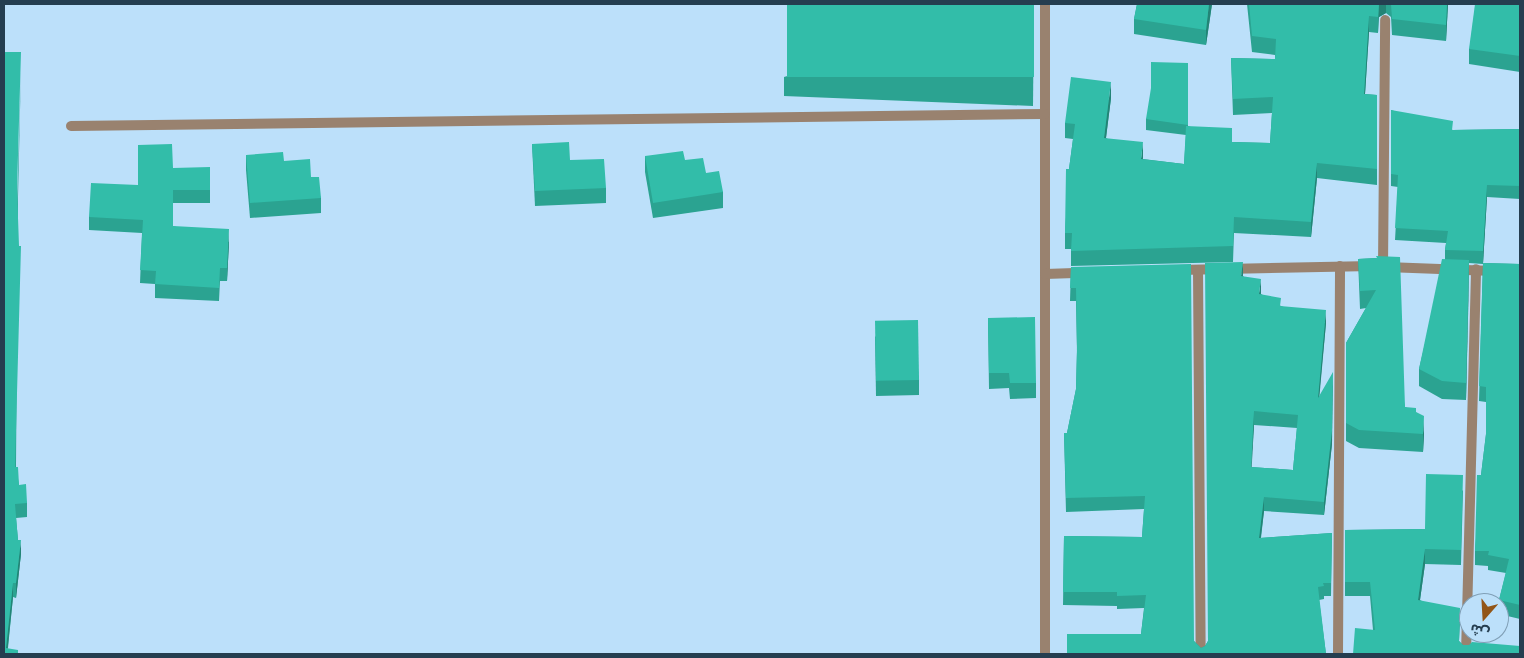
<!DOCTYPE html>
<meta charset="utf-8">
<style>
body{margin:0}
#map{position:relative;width:1524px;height:658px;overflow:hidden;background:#bce0fa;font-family:Manrope,"Noto Sans Arabic",sans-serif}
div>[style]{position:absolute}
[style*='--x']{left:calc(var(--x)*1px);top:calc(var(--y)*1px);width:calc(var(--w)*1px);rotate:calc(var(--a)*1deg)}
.minor>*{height:10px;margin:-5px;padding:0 5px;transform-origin:5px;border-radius:5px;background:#99826f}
.wall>*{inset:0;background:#2ba391}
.shaded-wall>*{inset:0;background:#238476}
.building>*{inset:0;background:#32bda9;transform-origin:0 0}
span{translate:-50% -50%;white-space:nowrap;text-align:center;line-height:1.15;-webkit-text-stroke:4.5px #bce0fa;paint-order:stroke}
.frame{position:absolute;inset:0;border:5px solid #253e50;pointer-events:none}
.north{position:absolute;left:1459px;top:593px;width:50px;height:50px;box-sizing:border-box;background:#bce0fa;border:1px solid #809fb6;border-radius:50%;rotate:199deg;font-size:14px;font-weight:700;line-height:20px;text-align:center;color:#253e50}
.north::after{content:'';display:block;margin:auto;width:18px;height:22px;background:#925517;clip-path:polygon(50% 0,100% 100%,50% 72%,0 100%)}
</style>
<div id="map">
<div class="minor">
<i style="--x:1045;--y:4;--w:650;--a:90"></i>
<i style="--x:71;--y:126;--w:974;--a:-0.71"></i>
<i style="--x:1383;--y:267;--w:247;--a:-89.5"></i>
<i style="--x:1386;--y:267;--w:134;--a:2.1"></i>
<i style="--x:1179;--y:270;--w:193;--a:-1.2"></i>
<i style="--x:1198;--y:270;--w:384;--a:89.6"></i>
<i style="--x:1045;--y:274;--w:37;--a:-2"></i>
<i style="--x:1338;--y:654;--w:388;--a:-89.7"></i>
<i style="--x:1466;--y:654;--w:385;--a:-88.5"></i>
</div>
<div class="wall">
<i style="clip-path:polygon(1034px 4px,1033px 106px,784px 96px,784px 77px)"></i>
<i style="clip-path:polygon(1137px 4px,1212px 4px,1206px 45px,1134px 34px,1134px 19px)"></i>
<i style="clip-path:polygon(1247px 4px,1448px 4px,1446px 41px,1392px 35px,1391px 17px,1386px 13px,1379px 17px,1378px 33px,1369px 32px,1365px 94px,1377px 95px,1377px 185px,1317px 178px,1311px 237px,1234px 233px,1233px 262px,1071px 266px,1071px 249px,1065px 249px,1065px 233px,1069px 169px,1073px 139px,1065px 138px,1065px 123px,1111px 98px,1106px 138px,1143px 159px,1184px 164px,1186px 135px,1146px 130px,1146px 119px,1188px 63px,1188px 126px,1232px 142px,1270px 143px,1272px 113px,1233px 115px,1231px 58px,1275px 59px,1275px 55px,1252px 52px)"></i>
<i style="clip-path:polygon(1520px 4px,1520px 72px,1469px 64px,1469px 49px)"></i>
<i style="clip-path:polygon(21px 67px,18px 197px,16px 467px,19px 485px,27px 503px,27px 517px,16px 518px,18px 540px,21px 554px,16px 598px,13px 597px,8px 648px,4px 654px)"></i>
<i style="clip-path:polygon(1391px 110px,1453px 130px,1520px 129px,1520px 199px,1487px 197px,1483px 263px,1520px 264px,1520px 619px,1499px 614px,1499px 600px,1506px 573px,1488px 570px,1488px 566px,1475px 565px,1475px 551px,1481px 475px,1486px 434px,1486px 402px,1479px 401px,1483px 264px,1469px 263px,1466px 400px,1442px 399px,1419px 386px,1419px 369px,1445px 259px,1445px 250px,1446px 243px,1395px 240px,1398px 187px,1391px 186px)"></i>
<i style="clip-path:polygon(532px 144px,570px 160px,606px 188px,606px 203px,535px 206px)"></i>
<i style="clip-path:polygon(246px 155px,284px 161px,311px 177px,321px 198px,321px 213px,250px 218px,246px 170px)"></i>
<i style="clip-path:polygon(645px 156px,685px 160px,706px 173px,723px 192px,723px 208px,653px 218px,645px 172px)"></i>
<i style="clip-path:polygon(173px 168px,210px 190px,210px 203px,173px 203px,173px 226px,229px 242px,227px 281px,220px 281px,219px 301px,155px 298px,155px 284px,140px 283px,142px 233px,89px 230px,89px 217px,138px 185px)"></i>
<i style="clip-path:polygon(1377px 258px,1405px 407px,1416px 412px,1424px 434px,1423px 452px,1359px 448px,1346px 441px,1346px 343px,1366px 308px,1360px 309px,1358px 259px)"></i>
<i style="clip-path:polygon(evenodd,1071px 267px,1194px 641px,1201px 648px,1205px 646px,1208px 641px,1243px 276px,1261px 294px,1281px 306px,1326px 323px,1319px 396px,1332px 444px,1324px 515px,1264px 511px,1261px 538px,1332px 533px,1331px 596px,1324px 596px,1324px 599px,1319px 600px,1326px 654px,1067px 654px,1141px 634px,1144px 608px,1117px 609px,1117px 606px,1063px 605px,1064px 536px,1142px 537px,1144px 509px,1066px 512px,1064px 433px,1067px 433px,1076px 389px,1077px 352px,1076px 301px,1070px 301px,1071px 267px,1254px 425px,1297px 428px,1293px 470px,1251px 467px,1254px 425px)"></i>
<i style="clip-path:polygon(988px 318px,1036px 383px,1036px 398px,1010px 399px,1009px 388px,989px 389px)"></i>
<i style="clip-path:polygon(875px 336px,919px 380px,919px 395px,876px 396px)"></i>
<i style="clip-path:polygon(1463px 490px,1461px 565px,1425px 564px,1420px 600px,1460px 622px,1459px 641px,1463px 645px,1520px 654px,1353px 654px,1373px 630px,1370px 596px,1345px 596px,1345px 530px,1425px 529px)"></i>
</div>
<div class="shaded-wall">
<i style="clip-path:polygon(1209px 4px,1212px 4px,1206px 45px,1206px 30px)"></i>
<i style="clip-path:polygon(1379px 4px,1386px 4px,1386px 13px,1379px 17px,1378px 33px)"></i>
<i style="clip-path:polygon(1447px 4px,1448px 4px,1446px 41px,1446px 25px)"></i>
<i style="clip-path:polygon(1369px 16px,1369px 32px,1364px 110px,1364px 94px)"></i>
<i style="clip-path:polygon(1111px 82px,1111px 98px,1104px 153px,1104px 138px)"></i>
<i style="clip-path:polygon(1143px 142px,1143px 158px,1141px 175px,1141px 159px)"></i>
<i style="clip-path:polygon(1317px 163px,1317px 178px,1311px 237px,1311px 222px)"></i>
<i style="clip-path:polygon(1487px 185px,1487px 197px,1483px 264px,1483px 251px)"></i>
<i style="clip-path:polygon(229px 229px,229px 242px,227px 281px,227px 268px)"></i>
<i style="clip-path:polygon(1469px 260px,1469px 277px,1466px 400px,1466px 383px)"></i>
<i style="clip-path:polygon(1243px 262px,1243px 276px,1241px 289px,1241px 276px)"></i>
<i style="clip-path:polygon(1261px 279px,1261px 293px,1259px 307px,1259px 294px)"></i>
<i style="clip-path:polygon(1326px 310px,1326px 323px,1318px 412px,1318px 398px)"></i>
<i style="clip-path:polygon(1333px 372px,1332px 444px,1324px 515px,1324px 502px)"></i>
<i style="clip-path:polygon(1254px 411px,1254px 425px,1251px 480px,1251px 467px)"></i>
<i style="clip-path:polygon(1424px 416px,1424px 434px,1423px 452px,1423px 434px)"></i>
<i style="clip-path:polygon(1264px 497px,1264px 511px,1259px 551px,1259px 538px)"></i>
<i style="clip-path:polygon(21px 540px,21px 554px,16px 598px,16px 583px)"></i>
<i style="clip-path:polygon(1425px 549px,1425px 564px,1418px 614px,1418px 600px)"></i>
<i style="clip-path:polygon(13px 583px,13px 597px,7px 654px,6px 648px)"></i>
</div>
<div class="building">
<i style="left:787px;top:4px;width:247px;height:73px"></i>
<i style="clip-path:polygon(1137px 4px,1209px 4px,1206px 30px,1134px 19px)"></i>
<i style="clip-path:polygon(1249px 4px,1379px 4px,1378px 17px,1369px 16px,1364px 94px,1377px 95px,1377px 169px,1317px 163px,1311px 222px,1234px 217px,1233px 246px,1071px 251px,1072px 233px,1065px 233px,1066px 169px,1069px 169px,1075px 124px,1065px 123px,1071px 77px,1111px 82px,1104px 138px,1143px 142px,1141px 159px,1184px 164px,1186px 126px,1232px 128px,1232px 142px,1270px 143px,1273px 97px,1233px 99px,1231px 58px,1275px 59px,1276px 39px,1252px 36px)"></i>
<i style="clip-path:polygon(1391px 4px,1447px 4px,1446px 25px,1392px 19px)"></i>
<i style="clip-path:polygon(1475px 4px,1520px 4px,1520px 56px,1469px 49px)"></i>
<i style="clip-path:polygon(4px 52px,21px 52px,17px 189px,19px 246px,21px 246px,15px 467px,18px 467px,19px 485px,26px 484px,27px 503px,15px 504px,18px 540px,21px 540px,16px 583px,13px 583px,6px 648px,18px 650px,18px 654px,4px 654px)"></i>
<i style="clip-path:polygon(1151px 62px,1188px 63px,1188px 125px,1146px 119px,1151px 88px)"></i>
<i style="clip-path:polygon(1391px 110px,1453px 121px,1452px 130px,1520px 129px,1520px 186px,1487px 185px,1483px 251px,1445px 250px,1448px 231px,1395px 228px,1398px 175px,1391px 174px)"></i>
<i style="clip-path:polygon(569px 142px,570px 160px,604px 159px,606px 188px,535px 191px,532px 144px)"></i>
<i style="clip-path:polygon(172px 144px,173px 168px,210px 167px,210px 190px,173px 190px,173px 226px,229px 229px,227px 268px,220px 268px,219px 288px,155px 284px,156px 271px,140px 270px,143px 220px,89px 217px,91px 183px,138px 185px,138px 145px)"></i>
<i style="clip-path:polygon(683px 151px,685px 160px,703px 158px,706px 173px,719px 171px,723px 192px,653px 203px,645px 156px)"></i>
<i style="clip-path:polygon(283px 152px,284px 161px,310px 159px,311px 177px,319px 177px,321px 198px,250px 203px,246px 155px)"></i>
<i style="clip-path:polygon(1376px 256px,1400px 257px,1405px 407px,1416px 408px,1416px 412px,1424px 416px,1423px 434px,1359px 430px,1346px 423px,1346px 343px,1376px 290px,1360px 291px,1358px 259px,1377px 258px)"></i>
<i style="clip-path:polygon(1442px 259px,1469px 260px,1466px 383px,1442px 381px,1419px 369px)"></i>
<i style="clip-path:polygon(evenodd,1243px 262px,1241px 276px,1261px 279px,1259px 294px,1281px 298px,1280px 306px,1326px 310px,1318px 398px,1333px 372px,1332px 431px,1324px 502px,1264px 497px,1259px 538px,1332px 533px,1331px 583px,1323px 583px,1324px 586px,1318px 587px,1326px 654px,1067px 654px,1067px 634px,1141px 634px,1146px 595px,1117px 596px,1117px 592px,1063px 592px,1064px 536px,1142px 537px,1145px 496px,1066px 498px,1064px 433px,1067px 433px,1076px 389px,1077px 347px,1076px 288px,1070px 288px,1071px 267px,1191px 264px,1194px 641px,1201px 648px,1205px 646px,1208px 641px,1205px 263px,1243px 262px,1254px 411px,1298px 415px,1293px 470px,1251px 467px,1254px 411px)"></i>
<i style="clip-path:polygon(1483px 263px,1520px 264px,1520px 605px,1499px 600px,1509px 559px,1488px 555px,1489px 551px,1475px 551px,1477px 475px,1481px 475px,1486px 434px,1486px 387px,1479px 386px)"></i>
<i style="clip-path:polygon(1035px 317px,1036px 383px,1010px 383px,1009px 373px,989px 373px,988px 318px)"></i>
<i style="left:918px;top:320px;width:60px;height:43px;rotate:89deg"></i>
<i style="clip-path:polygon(1426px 474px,1463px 475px,1461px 550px,1425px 549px,1418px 600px,1460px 608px,1459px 641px,1463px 645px,1469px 645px,1472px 642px,1520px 646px,1519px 654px,1353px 654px,1355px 628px,1375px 630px,1370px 582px,1345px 582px,1345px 530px,1425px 529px)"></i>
</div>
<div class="frame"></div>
<div class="north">ش</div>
</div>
